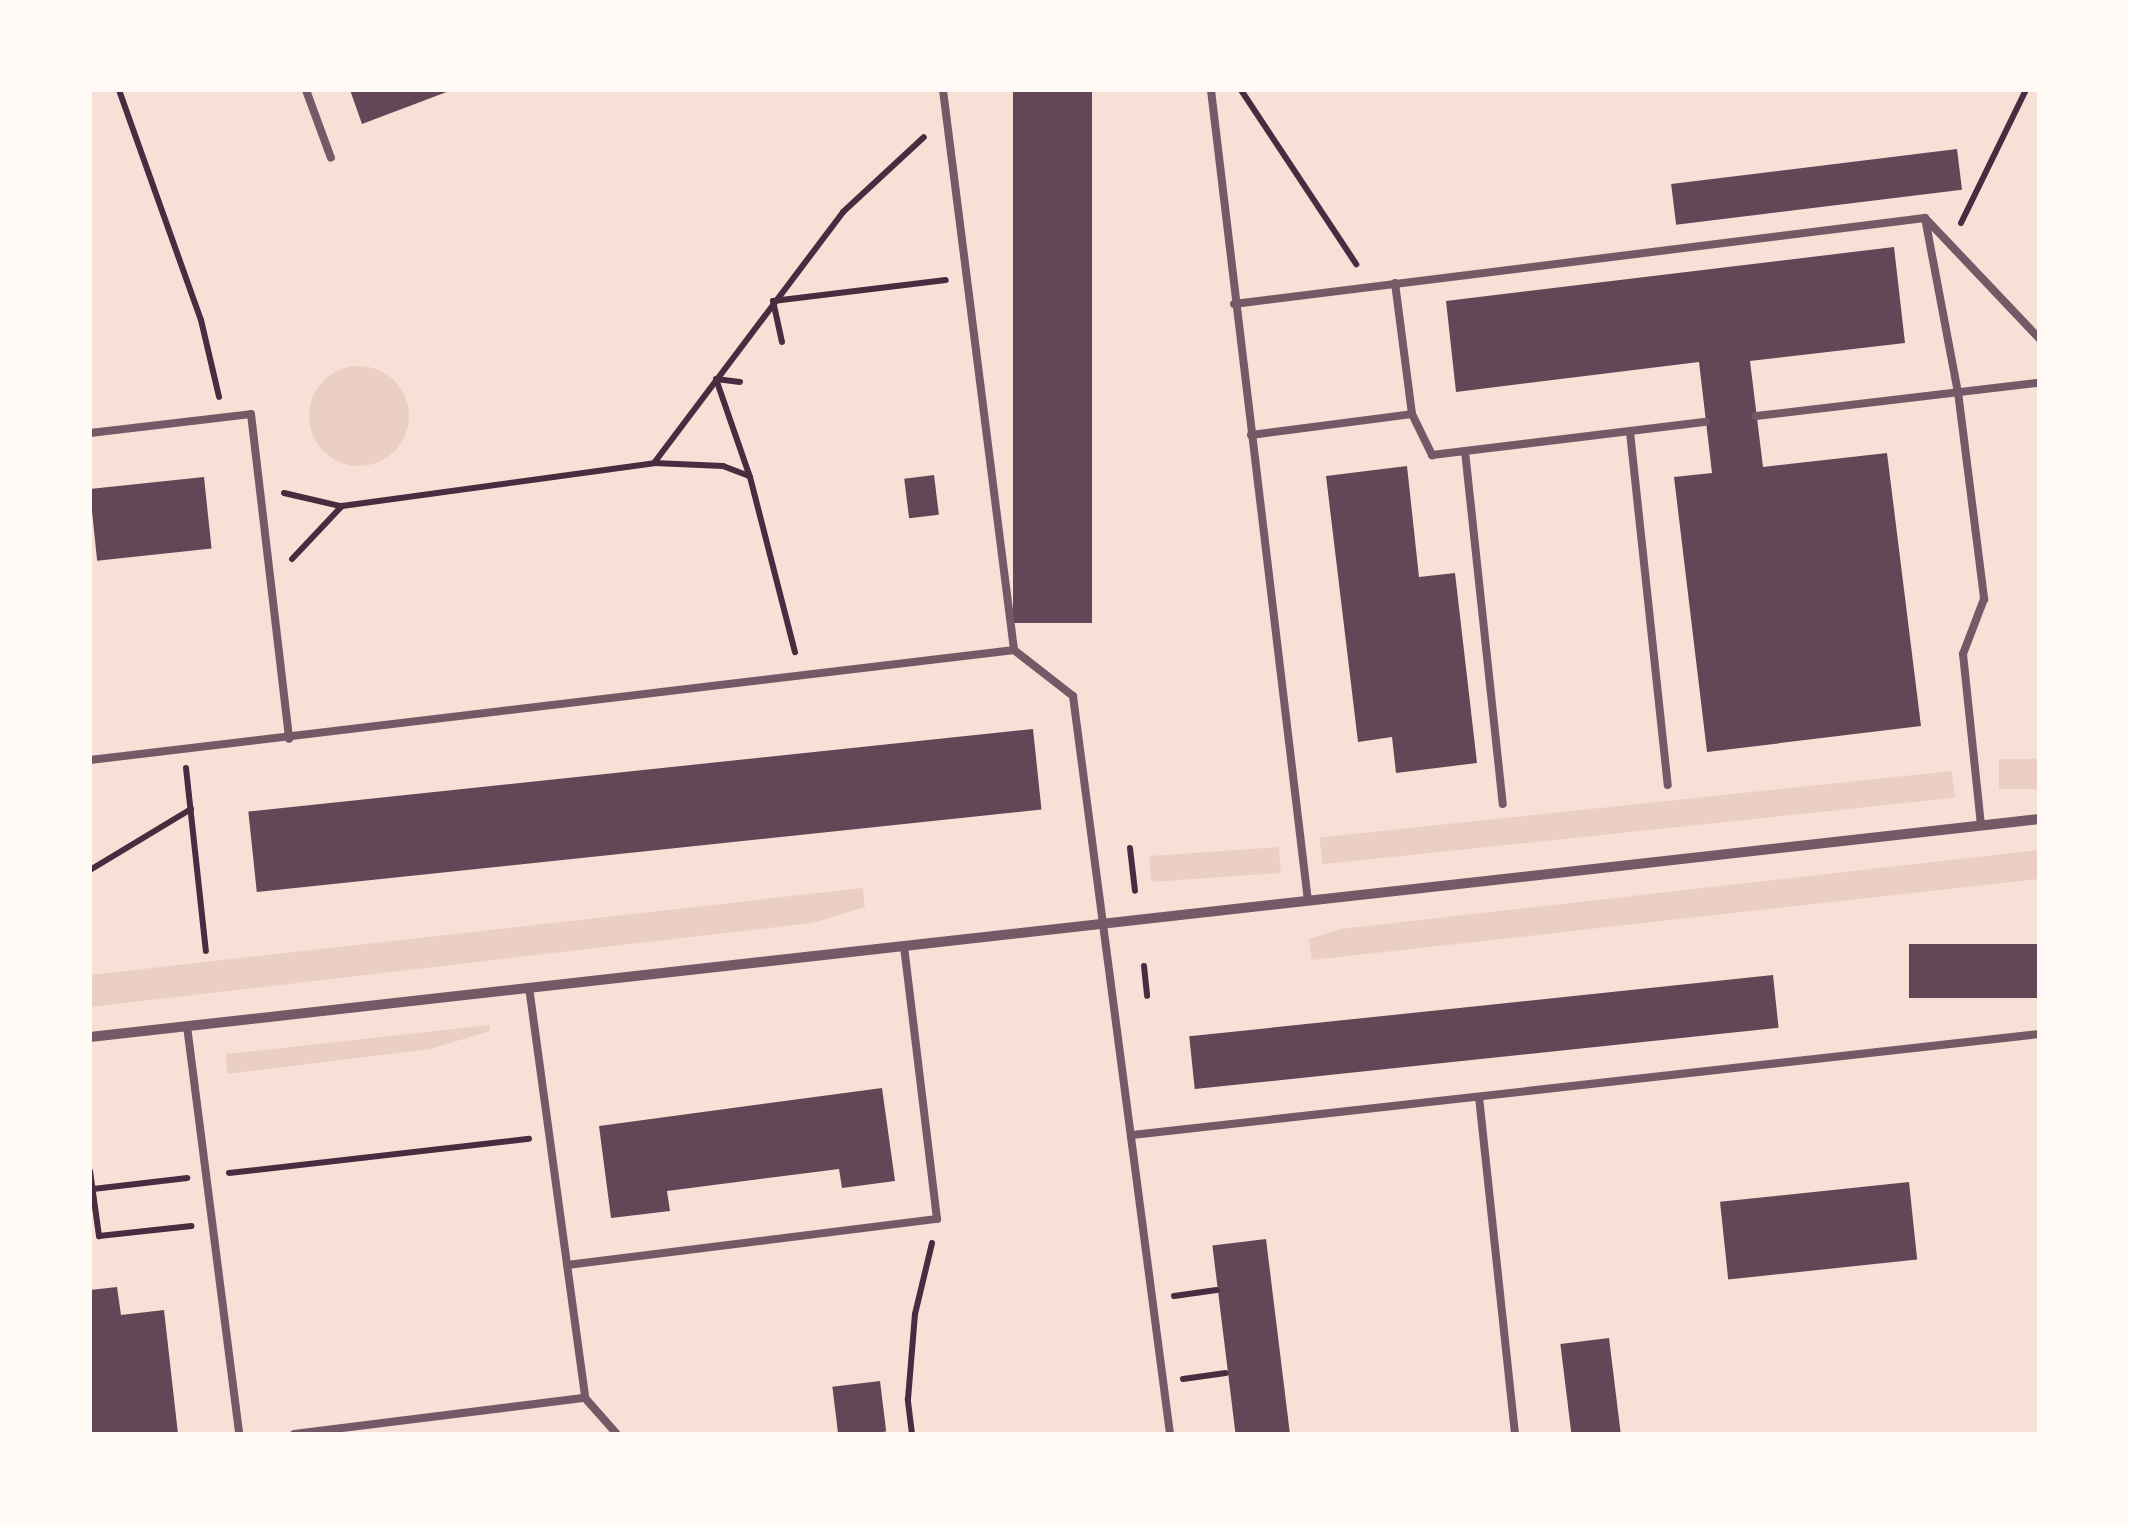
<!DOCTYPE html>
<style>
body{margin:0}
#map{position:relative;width:2129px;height:1524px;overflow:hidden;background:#f7e1d7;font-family:"DejaVu Sans",sans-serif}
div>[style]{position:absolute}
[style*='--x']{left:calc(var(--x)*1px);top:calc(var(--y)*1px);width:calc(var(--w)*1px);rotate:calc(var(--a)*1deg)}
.green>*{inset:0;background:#ebcfc5;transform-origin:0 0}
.round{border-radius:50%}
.building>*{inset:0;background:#644757;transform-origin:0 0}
.path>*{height:6px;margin:-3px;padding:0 3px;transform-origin:3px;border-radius:3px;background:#4a2c40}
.service>*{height:8px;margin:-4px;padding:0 4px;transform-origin:4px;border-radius:4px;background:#755966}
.minor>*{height:10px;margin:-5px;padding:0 5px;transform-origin:5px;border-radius:5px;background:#755966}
span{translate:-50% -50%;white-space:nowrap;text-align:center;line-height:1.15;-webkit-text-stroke:9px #fffaf5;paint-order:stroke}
.frame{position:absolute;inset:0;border:92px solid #fffaf5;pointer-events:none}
</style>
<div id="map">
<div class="green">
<i class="round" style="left:309px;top:366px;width:100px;height:100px"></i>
<i style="left:2039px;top:759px;width:30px;height:40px;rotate:90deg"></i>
<i style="left:1952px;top:771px;width:27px;height:636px;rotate:84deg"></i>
<i style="left:1279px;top:847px;width:26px;height:130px;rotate:86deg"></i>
<i style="clip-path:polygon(2039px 850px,2039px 879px,1312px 960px,1309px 939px,1340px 929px)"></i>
<i style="clip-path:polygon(863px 888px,865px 907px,812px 923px,90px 1007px,90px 975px)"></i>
<i style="clip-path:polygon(489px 1025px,490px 1031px,430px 1049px,227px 1074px,226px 1054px)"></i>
</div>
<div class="building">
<i style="clip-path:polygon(350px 90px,452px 90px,362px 124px)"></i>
<i style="left:1013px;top:90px;width:79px;height:533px"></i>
<i style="left:1957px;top:149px;width:41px;height:288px;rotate:83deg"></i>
<i style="clip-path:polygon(1894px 247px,1905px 343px,1750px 361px,1763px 467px,1887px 453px,1921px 726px,1707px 752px,1674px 477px,1712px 473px,1699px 362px,1456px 392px,1446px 301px)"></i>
<i style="clip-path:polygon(1407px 466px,1419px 577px,1455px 573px,1477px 763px,1396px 773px,1392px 737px,1358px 742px,1326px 476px)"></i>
<i style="left:934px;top:475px;width:40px;height:30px;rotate:83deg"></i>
<i style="left:204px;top:477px;width:72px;height:115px;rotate:84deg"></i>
<i style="left:1033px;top:729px;width:81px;height:789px;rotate:84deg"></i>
<i style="left:2039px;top:944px;width:54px;height:130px;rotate:90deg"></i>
<i style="left:1773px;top:975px;width:53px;height:587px;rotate:84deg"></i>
<i style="clip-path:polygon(882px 1088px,895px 1181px,842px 1188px,839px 1169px,667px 1191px,670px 1211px,611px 1218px,599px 1126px)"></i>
<i style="left:1909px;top:1182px;width:78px;height:190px;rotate:84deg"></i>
<i style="left:1266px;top:1239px;width:196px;height:54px;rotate:83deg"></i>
<i style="clip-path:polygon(117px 1287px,121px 1315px,164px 1310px,178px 1434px,90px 1434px,90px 1290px)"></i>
<i style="left:1609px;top:1338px;width:97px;height:49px;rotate:83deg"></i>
<i style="left:880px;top:1381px;width:51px;height:48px;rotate:83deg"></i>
</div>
<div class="path">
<i style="--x:119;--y:90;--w:244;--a:70.4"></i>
<i style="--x:201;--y:320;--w:79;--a:76.8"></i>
<i style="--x:1241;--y:90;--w:209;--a:56.5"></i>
<i style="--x:1961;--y:223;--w:148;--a:-64"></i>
<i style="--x:782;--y:342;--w:42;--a:-102.4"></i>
<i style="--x:773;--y:301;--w:174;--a:-6.9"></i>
<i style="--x:740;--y:382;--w:24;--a:-173"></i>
<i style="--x:716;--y:379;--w:104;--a:70.9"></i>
<i style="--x:750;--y:477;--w:181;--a:75.6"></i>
<i style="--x:654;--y:463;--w:69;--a:2.5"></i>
<i style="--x:723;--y:466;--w:28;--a:21"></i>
<i style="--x:284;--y:493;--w:57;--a:13.1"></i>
<i style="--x:292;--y:559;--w:73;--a:-46.7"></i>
<i style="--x:342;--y:506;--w:315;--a:-7.8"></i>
<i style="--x:654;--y:463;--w:314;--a:-53"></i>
<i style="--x:843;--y:212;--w:110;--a:-42.8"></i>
<i style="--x:186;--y:768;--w:184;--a:83.8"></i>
<i style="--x:1130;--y:848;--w:43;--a:83.4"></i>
<i style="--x:90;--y:870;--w:118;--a:-31.1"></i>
<i style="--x:1144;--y:966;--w:30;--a:84"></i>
<i style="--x:90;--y:1171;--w:66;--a:82.1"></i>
<i style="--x:99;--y:1236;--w:93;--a:-6.2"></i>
<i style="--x:229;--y:1173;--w:302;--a:-6.5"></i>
<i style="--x:93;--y:1189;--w:95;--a:-6.7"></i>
<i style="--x:1174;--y:1296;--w:43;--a:-7.9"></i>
<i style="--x:1183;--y:1379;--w:43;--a:-7.9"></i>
<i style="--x:912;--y:1434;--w:35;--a:-97"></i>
<i style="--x:908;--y:1399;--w:85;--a:-85.3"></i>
<i style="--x:915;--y:1314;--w:73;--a:-76.5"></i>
</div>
<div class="service">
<i style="--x:306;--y:90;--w:72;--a:69.8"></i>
<i style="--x:943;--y:90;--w:564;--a:82.77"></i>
<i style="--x:1014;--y:650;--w:75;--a:37.9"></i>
<i style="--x:1073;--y:696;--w:744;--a:82.51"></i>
<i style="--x:1211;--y:90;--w:817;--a:83.18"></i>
<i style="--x:1925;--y:218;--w:177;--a:79.3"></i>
<i style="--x:1958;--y:392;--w:209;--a:82.8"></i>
<i style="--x:1984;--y:599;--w:59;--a:110.9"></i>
<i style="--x:1963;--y:654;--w:172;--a:84"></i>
<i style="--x:1925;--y:218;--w:166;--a:46.5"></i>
<i style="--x:1395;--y:283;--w:132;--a:82.6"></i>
<i style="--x:1234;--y:304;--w:696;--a:-7.09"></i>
<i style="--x:1756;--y:416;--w:285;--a:-6.7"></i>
<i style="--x:1630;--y:432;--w:355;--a:83.9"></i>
<i style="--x:90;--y:433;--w:162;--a:-6.7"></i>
<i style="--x:251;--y:414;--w:327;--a:83.3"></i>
<i style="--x:1251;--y:435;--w:162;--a:-7.4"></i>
<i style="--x:1412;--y:414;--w:46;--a:64"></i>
<i style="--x:1432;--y:455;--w:276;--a:-6.9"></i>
<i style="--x:1465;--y:451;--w:355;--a:83.9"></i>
<i style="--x:90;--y:760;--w:931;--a:-6.79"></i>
<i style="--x:529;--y:987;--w:415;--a:82.2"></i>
<i style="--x:187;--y:1026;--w:411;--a:82.7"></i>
<i style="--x:1479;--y:1097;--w:339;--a:83.9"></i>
<i style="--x:1132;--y:1135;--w:913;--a:-6.35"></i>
<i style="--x:567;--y:1265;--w:373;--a:-7.1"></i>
<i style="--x:937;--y:1219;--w:275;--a:-96.9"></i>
<i style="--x:294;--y:1434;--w:293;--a:-7.1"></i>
<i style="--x:585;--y:1398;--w:47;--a:48.5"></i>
</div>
<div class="minor">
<i style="--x:90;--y:1037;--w:1961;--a:-6.38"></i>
</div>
<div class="frame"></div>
</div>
